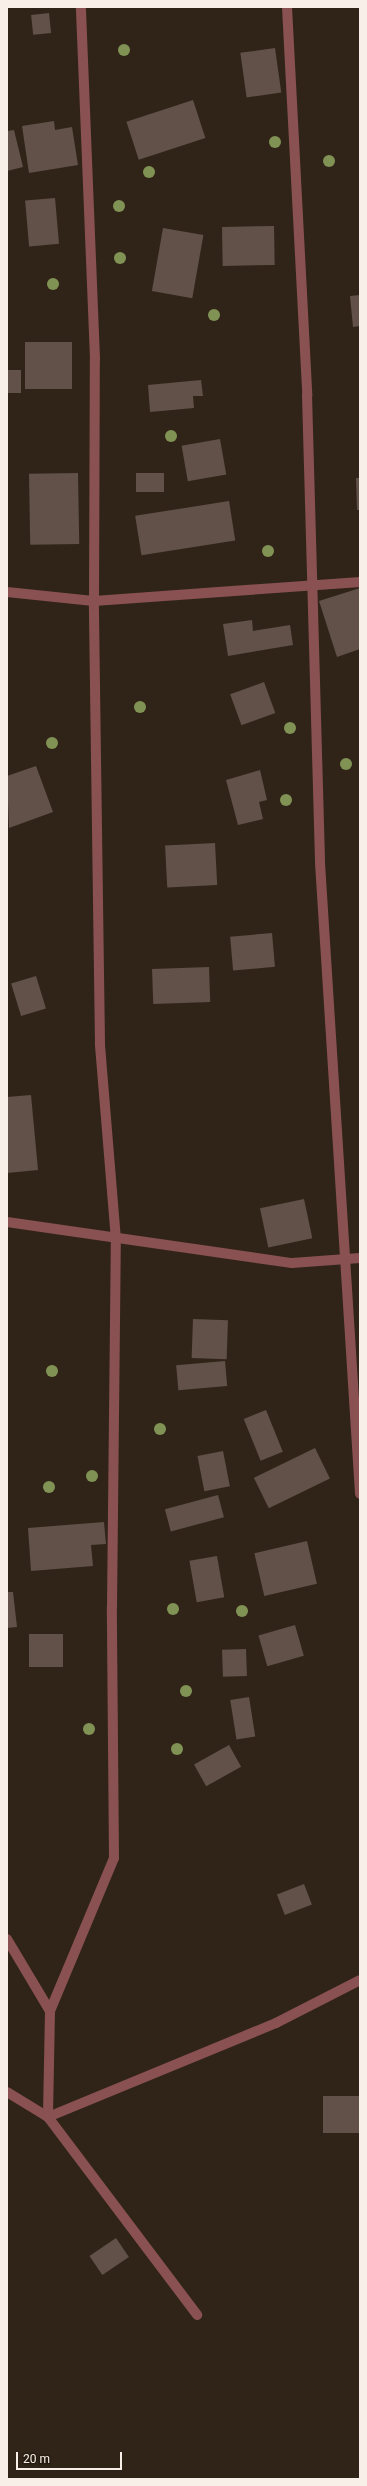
<!DOCTYPE html>
<style>
body{margin:0}
#map{position:relative;width:367px;height:2486px;overflow:hidden;background:#302419;font-family:Roboto,sans-serif}
div>[style]{position:absolute}
[style*='--x']{left:calc(var(--x)*1px);top:calc(var(--y)*1px);width:calc(var(--w)*1px);rotate:calc(var(--a)*1deg)}
.building>*{inset:0;background:#615148;transform-origin:0 0}
.street>*{height:10px;margin:-5px;padding:0 5px;transform-origin:5px;border-radius:5px;background:#8a5152}
.trees>*{width:12px;height:12px;margin:-6px;border-radius:50%;background:#809354}
span{translate:-50% -50%;white-space:nowrap;text-align:center;line-height:1.15;-webkit-text-stroke:3px #261b10;paint-order:stroke}
.frame{position:absolute;inset:0;border:8px solid #f8f0e8;pointer-events:none}
.scale{position:absolute;left:16px;top:2452px;width:106px;height:18px;box-sizing:border-box;border:2px solid #f8f0e8;border-top:0;padding-left:5px;font-size:12px;line-height:14px;white-space:nowrap;color:#f8f0e8;-webkit-text-stroke:3px #261b10;paint-order:stroke}
</style>
<div id="map">
<div class="building">
<i style="left:49px;top:13px;width:20px;height:18px;rotate:84deg"></i>
<i style="left:275px;top:48px;width:45px;height:35px;rotate:82deg"></i>
<i style="left:193px;top:100px;width:40px;height:70px;rotate:72deg"></i>
<i style="clip-path:polygon(54px 121px,55px 130px,72px 127px,78px 165px,29px 173px,22px 126px)"></i>
<i style="clip-path:polygon(14px 130px,23px 167px,7px 171px,7px 131px)"></i>
<i style="left:55px;top:198px;width:46px;height:30px;rotate:85deg"></i>
<i style="left:274px;top:226px;width:39px;height:52px;rotate:89deg"></i>
<i style="left:163px;top:228px;width:41px;height:64px;rotate:10deg"></i>
<i style="clip-path:polygon(360px 295px,360px 326px,353px 327px,350px 296px)"></i>
<i style="left:25px;top:342px;width:47px;height:47px"></i>
<i style="left:7px;top:370px;width:14px;height:23px"></i>
<i style="clip-path:polygon(201px 380px,203px 396px,193px 396px,194px 408px,150px 412px,148px 385px)"></i>
<i style="left:220px;top:439px;width:36px;height:39px;rotate:80deg"></i>
<i style="left:78px;top:473px;width:71px;height:49px;rotate:89deg"></i>
<i style="left:136px;top:473px;width:28px;height:19px"></i>
<i style="clip-path:polygon(356px 478px,360px 478px,360px 510px,357px 510px)"></i>
<i style="left:229px;top:501px;width:40px;height:95px;rotate:81deg"></i>
<i style="clip-path:polygon(360px 588px,360px 649px,337px 657px,319px 601px)"></i>
<i style="clip-path:polygon(252px 620px,253px 631px,290px 625px,293px 645px,228px 656px,223px 624px)"></i>
<i style="left:264px;top:682px;width:33px;height:36px;rotate:70deg"></i>
<i style="clip-path:polygon(36px 766px,53px 812px,9px 828px,7px 776px)"></i>
<i style="clip-path:polygon(260px 770px,267px 800px,259px 802px,263px 819px,238px 825px,226px 780px)"></i>
<i style="left:215px;top:843px;width:42px;height:50px;rotate:87deg"></i>
<i style="left:272px;top:933px;width:34px;height:42px;rotate:85deg"></i>
<i style="left:209px;top:967px;width:35px;height:57px;rotate:88deg"></i>
<i style="left:36px;top:976px;width:34px;height:26px;rotate:73deg"></i>
<i style="clip-path:polygon(31px 1095px,38px 1170px,7px 1173px,7px 1097px)"></i>
<i style="left:304px;top:1199px;width:40px;height:45px;rotate:78deg"></i>
<i style="left:193px;top:1319px;width:35px;height:39px;rotate:2deg"></i>
<i style="left:225px;top:1361px;width:25px;height:49px;rotate:85deg"></i>
<i style="left:266px;top:1410px;width:45px;height:24px;rotate:68deg"></i>
<i style="left:315px;top:1448px;width:34px;height:68px;rotate:64deg"></i>
<i style="left:223px;top:1451px;width:36px;height:26px;rotate:79deg"></i>
<i style="left:218px;top:1495px;width:23px;height:55px;rotate:75deg"></i>
<i style="clip-path:polygon(104px 1522px,106px 1544px,91px 1545px,93px 1566px,31px 1571px,28px 1528px)"></i>
<i style="left:307px;top:1541px;width:44px;height:54px;rotate:77deg"></i>
<i style="left:217px;top:1556px;width:42px;height:28px;rotate:80deg"></i>
<i style="clip-path:polygon(7px 1592px,13px 1592px,17px 1627px,7px 1628px)"></i>
<i style="left:295px;top:1625px;width:32px;height:38px;rotate:74deg"></i>
<i style="left:29px;top:1634px;width:34px;height:33px"></i>
<i style="left:246px;top:1649px;width:27px;height:24px;rotate:88deg"></i>
<i style="left:249px;top:1697px;width:40px;height:19px;rotate:81deg"></i>
<i style="left:229px;top:1745px;width:25px;height:40px;rotate:61deg"></i>
<i style="left:304px;top:1884px;width:22px;height:29px;rotate:69deg"></i>
<i style="left:360px;top:2096px;width:37px;height:37px;rotate:90deg"></i>
<i style="left:116px;top:2238px;width:23px;height:32px;rotate:56deg"></i>
</div>
<div class="street">
<i style="--x:287;--y:7;--w:389;--a:87"></i>
<i style="--x:307;--y:395;--w:468;--a:88.4"></i>
<i style="--x:320;--y:863;--w:632;--a:86.37"></i>
<i style="--x:7;--y:592;--w:87;--a:5.9"></i>
<i style="--x:94;--y:601;--w:267;--a:-4.1"></i>
<i style="--x:7;--y:1222;--w:288;--a:8.2"></i>
<i style="--x:292;--y:1263;--w:68;--a:-4.2"></i>
<i style="--x:7;--y:1939;--w:84;--a:59.2"></i>
<i style="--x:50;--y:2011;--w:106;--a:91.1"></i>
<i style="--x:48;--y:2117;--w:248;--a:53"></i>
<i style="--x:50;--y:2011;--w:166;--a:-67.3"></i>
<i style="--x:114;--y:1858;--w:251;--a:-90.5"></i>
<i style="--x:112;--y:1607;--w:367;--a:-89.4"></i>
<i style="--x:116;--y:1240;--w:197;--a:-94.7"></i>
<i style="--x:100;--y:1044;--w:443;--a:-90.8"></i>
<i style="--x:94;--y:601;--w:242;--a:-89.8"></i>
<i style="--x:95;--y:359;--w:352;--a:-92.3"></i>
<i style="--x:7;--y:2092;--w:48;--a:31.4"></i>
<i style="--x:48;--y:2117;--w:247;--a:-22.4"></i>
<i style="--x:276;--y:2023;--w:94;--a:-27.1"></i>
</div>
<div class="trees">
<i style="left:124px;top:50px"></i>
<i style="left:275px;top:142px"></i>
<i style="left:329px;top:161px"></i>
<i style="left:149px;top:172px"></i>
<i style="left:119px;top:206px"></i>
<i style="left:120px;top:258px"></i>
<i style="left:53px;top:284px"></i>
<i style="left:214px;top:315px"></i>
<i style="left:171px;top:436px"></i>
<i style="left:268px;top:551px"></i>
<i style="left:140px;top:707px"></i>
<i style="left:290px;top:728px"></i>
<i style="left:52px;top:743px"></i>
<i style="left:346px;top:764px"></i>
<i style="left:286px;top:800px"></i>
<i style="left:52px;top:1371px"></i>
<i style="left:160px;top:1429px"></i>
<i style="left:92px;top:1476px"></i>
<i style="left:49px;top:1487px"></i>
<i style="left:173px;top:1609px"></i>
<i style="left:242px;top:1611px"></i>
<i style="left:186px;top:1691px"></i>
<i style="left:89px;top:1729px"></i>
<i style="left:177px;top:1749px"></i>
</div>
<div class="frame"></div>
<div class="scale">20 m</div>
</div>
